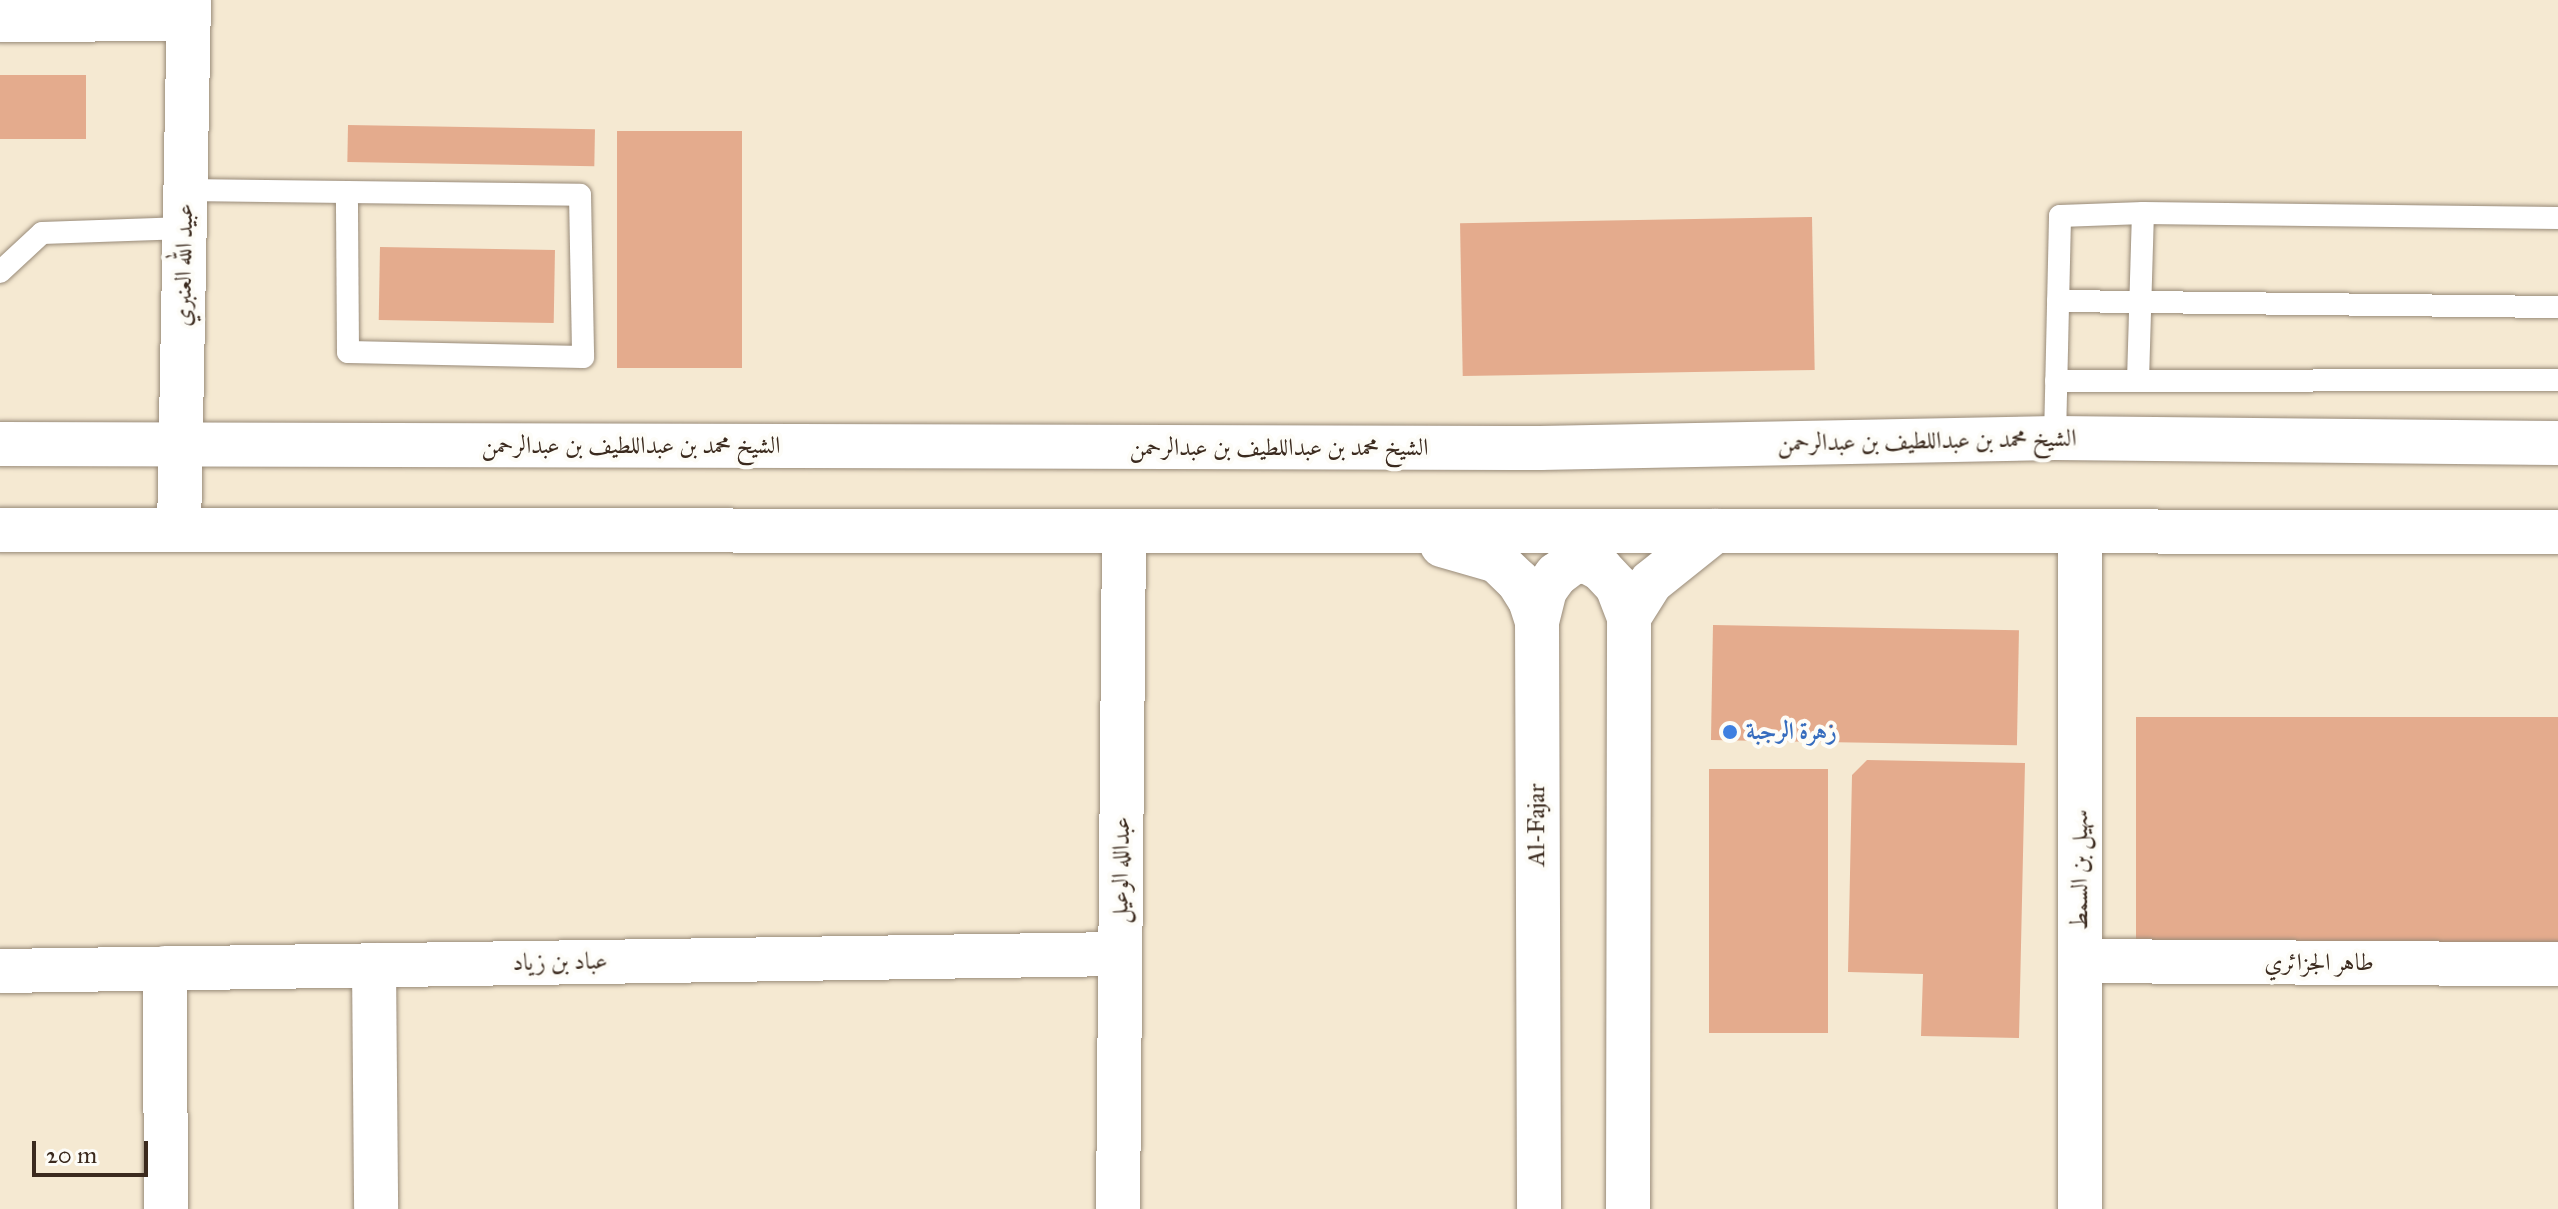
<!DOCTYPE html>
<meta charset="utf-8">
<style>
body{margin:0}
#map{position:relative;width:2558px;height:1209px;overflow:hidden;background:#f5e9d2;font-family:"IM FELL Great Primer",Amiri,serif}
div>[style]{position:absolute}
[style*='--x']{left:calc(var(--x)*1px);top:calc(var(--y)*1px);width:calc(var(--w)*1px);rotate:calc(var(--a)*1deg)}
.building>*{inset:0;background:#e4ab8d;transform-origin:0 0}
.roads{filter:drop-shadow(0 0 2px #988a78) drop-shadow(0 0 2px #988a78)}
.lane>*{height:22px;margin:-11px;padding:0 11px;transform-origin:11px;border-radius:11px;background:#fff}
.street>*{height:44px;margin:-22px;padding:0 22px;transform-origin:22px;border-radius:22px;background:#fff}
.secondary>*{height:44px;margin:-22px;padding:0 22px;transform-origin:22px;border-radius:22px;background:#fff}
.dots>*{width:22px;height:22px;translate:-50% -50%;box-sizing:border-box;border:4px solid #fdfcf7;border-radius:50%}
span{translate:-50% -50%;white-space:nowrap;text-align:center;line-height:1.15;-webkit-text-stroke:8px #fdfcf7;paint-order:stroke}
.street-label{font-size:24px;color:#3b2a1e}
.shop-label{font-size:24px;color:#366cbe;font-weight:700}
.left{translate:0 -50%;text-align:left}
.scale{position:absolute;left:32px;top:1141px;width:116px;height:36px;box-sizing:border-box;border:4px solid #3b2a1e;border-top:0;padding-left:10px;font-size:24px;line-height:28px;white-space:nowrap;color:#3b2a1e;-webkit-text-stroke:6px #fdfcf7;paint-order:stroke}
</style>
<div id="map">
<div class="building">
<i style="left:0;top:75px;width:86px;height:64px"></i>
<i style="left:348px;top:125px;width:247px;height:37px;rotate:1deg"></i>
<i style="left:617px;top:131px;width:125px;height:237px"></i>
<i style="left:1812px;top:217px;width:153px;height:352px;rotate:89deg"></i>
<i style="left:380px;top:247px;width:175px;height:73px;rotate:1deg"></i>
<i style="left:1713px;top:625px;width:306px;height:115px;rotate:1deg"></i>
<i style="left:2136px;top:717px;width:422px;height:227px"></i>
<i style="clip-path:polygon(1867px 760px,2025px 763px,2019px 1038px,1921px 1036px,1923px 974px,1848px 972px,1852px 775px)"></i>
<i style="left:1709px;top:769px;width:119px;height:264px"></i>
</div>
<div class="roads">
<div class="lane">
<i style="--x:185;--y:190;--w:162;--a:0.7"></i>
<i style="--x:347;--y:192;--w:233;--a:0.7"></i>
<i style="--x:580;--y:195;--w:162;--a:88.9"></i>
<i style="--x:583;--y:357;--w:235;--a:-178.8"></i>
<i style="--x:348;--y:352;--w:160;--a:-90.4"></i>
<i style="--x:0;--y:272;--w:57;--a:-42.9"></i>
<i style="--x:42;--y:233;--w:143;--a:-2"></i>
<i style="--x:2058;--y:301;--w:500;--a:0.69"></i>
<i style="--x:2138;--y:380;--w:167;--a:-88.3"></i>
<i style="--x:2056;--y:381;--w:502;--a:-0.11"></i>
<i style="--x:2055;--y:438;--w:222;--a:-88.7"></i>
<i style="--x:2060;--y:216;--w:83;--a:-2.1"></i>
<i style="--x:2143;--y:213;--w:415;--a:0.7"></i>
</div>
<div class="street">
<i style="--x:0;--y:20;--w:188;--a:-0.3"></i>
<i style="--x:179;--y:530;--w:530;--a:-88.92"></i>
<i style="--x:2080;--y:532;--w:677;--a:90"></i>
<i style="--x:2080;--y:961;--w:478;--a:0.4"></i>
<i style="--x:374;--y:965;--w:244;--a:89.5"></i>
<i style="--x:165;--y:968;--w:241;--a:89.8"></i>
<i style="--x:0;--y:971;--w:1120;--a:-0.87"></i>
<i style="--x:1118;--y:1209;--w:678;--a:-89.49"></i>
</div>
<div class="secondary">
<i style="--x:0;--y:444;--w:1540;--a:0.15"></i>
<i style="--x:1540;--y:448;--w:515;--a:-1.11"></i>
<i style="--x:2055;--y:438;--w:503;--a:0.57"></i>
<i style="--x:0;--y:530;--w:2558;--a:0.04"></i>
<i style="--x:1442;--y:545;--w:57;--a:16.2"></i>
<i style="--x:1497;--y:561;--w:29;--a:44"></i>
<i style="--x:1518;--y:581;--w:22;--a:58"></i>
<i style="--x:1530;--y:600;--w:23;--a:72"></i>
<i style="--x:1537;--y:622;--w:587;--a:89.8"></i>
<i style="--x:1537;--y:622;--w:33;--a:-76"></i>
<i style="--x:1545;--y:590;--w:19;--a:-54"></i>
<i style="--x:1556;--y:575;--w:20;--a:-37"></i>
<i style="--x:1572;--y:563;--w:14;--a:-8"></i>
<i style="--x:1586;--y:561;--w:17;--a:28"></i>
<i style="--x:1601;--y:569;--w:23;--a:47"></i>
<i style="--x:1617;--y:586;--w:33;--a:69"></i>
<i style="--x:1628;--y:1209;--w:592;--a:-89.9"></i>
<i style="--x:1629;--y:617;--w:41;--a:-57.8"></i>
<i style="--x:1651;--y:582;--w:82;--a:-38.6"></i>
</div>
</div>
<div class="dots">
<i style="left:1730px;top:732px;background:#3f7fe0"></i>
</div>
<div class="street-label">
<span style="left:184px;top:265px;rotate:-89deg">عبيد الله العنبري</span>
<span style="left:1927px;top:441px;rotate:-1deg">الشيخ محمد بن عبداللطيف بن عبدالرحمن</span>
<span style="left:631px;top:446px">الشيخ محمد بن عبداللطيف بن عبدالرحمن</span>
<span style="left:1279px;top:448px">الشيخ محمد بن عبداللطيف بن عبدالرحمن</span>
<span style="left:1537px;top:825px;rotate:-90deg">Al-Fajar</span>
<span style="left:1121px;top:870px;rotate:-89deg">عبدالله الوعيل</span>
<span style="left:2080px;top:870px;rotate:-90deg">سهيل بن السمط</span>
<span style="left:560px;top:962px;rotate:-1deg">عباد بن زياد</span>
<span style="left:2319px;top:963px">طاهر الجزائري</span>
</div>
<div class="shop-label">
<span class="left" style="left:1746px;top:732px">زهرة الرجبة</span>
</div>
<div class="scale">20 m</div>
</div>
